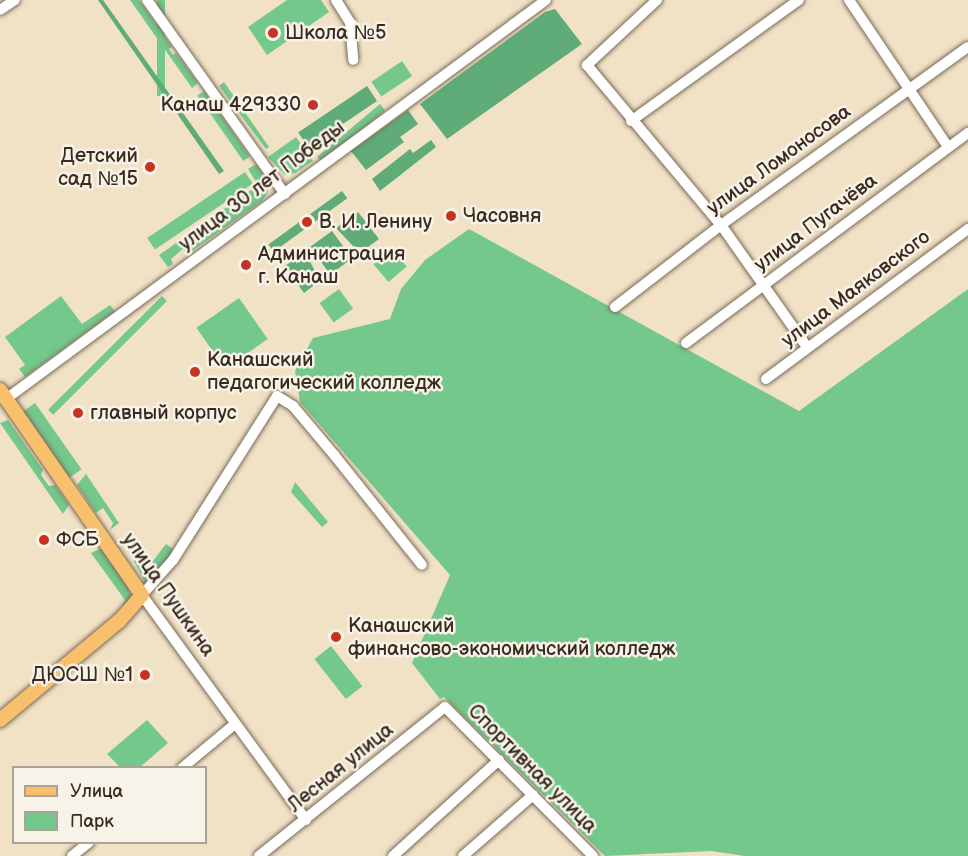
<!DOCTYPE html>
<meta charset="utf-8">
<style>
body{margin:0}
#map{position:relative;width:968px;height:856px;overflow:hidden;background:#f1e2c6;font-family:"Balsamiq Sans",sans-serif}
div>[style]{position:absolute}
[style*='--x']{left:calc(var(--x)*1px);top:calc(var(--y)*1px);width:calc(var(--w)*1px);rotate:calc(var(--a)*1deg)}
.green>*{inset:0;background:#74c88c;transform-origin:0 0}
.forest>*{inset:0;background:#5fac78;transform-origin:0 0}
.roads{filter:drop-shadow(0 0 2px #7b6a59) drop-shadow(0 0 2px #7b6a59)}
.minor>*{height:10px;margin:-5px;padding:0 5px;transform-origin:5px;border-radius:5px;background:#fff}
.major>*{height:14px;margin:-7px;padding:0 7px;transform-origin:7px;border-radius:7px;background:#f8bf6c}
.dots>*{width:16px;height:16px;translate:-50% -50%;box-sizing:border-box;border:3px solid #f7f3e8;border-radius:50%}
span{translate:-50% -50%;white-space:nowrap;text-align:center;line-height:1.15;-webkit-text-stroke:5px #f7f3e8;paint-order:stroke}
.poi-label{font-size:20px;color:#3b2a1e}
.left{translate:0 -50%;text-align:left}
.right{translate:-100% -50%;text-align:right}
.street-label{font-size:20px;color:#3b2a1e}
.legend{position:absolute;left:12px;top:766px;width:195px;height:78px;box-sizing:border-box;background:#f7f3e8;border:2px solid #aca397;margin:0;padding:8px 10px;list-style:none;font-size:18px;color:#3b2a1e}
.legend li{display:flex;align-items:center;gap:12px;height:30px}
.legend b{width:30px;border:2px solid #aca397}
</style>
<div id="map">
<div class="green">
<i style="clip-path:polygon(130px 0,139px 0,172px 47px,169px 49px,173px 55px,176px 53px,198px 83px,192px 88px)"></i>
<i style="left:157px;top:0;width:8px;height:96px"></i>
<i style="clip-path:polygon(287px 0,321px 0,329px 12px,267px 55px,248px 27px)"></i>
<i style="left:402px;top:61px;width:18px;height:37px;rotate:56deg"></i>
<i style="clip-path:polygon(224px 82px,269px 147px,266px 149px,219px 86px)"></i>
<i style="left:204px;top:91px;width:80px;height:8px;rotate:55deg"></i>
<i style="left:380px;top:104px;width:8px;height:82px;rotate:50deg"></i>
<i style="clip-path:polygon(296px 137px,313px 161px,295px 173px,285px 175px,268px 157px)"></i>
<i style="clip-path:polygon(256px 164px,268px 181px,268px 193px,262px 201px,188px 254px,183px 249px,171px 259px,173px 264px,168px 267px,159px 255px,258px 185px,248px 169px)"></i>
<i style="left:245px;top:172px;width:14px;height:118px;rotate:56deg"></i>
<i style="clip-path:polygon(469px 229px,799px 411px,968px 289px,968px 856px,745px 856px,711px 851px,605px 856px,444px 697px,440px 699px,412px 663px,450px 575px,300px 402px,295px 371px,313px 338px,390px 319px,401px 289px,425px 260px)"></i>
<i style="left:392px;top:249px;width:23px;height:24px;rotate:50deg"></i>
<i style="left:339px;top:289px;width:24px;height:24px;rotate:54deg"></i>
<i style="clip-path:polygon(61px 296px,82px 324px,110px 305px,115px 311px,25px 377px,19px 369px,25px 365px,5px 337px)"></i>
<i style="left:162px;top:296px;width:7px;height:161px;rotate:45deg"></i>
<i style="left:239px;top:298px;width:50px;height:52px;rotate:55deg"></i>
<i style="left:35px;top:403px;width:81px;height:16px;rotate:55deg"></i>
<i style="clip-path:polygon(8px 420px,43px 470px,41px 475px,49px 486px,55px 485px,69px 505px,63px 514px,0 423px)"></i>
<i style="clip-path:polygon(86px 474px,119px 523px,110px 530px,113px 523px,103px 508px,96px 513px,77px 485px)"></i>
<i style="clip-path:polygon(295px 482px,328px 522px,322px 527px,291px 492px)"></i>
<i style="clip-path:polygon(166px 544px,175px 550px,152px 585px,145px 583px,134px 561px,143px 555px,153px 561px)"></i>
<i style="clip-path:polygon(102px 548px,128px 585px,131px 597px,118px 616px,125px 600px,91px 553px)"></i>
<i style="left:331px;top:646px;width:51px;height:21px;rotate:52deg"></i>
<i style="clip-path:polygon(147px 720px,168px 743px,140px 767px,120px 767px,107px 754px)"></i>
</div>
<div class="forest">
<i style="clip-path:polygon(98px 0,103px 0,224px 171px,219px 174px)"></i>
<i style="clip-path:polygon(555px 9px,582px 44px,447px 139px,420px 104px,545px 12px)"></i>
<i style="left:367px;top:86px;width:18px;height:83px;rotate:56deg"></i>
<i style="clip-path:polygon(408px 110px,418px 124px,400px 137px,404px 142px,366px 170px,351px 151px)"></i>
<i style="clip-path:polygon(431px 140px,436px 147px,380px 191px,372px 179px,410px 149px,413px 153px)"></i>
<i style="left:342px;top:191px;width:9px;height:91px;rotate:54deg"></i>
<i style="clip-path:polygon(358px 212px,379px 239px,368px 247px,354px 247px,336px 228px)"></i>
<i style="left:332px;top:231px;width:34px;height:27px;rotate:54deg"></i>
<i style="clip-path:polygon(305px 252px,317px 275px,313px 286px,304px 293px,285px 266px)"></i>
</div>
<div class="roads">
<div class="minor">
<i style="--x:147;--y:0;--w:238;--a:54.6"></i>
<i style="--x:336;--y:0;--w:26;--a:58"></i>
<i style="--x:350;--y:22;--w:38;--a:85"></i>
<i style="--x:657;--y:0;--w:96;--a:137.1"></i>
<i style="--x:587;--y:65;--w:209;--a:50.1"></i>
<i style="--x:721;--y:225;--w:149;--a:54.8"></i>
<i style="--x:849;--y:0;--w:177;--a:56"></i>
<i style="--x:0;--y:10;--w:18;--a:-34"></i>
<i style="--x:631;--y:121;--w:207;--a:-35.8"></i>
<i style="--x:615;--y:307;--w:134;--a:-37.7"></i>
<i style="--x:721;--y:225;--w:304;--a:-35.8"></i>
<i style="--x:686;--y:343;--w:352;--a:-36.7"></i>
<i style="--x:766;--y:379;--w:252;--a:-36.6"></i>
<i style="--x:10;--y:404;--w:6;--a:-129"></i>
<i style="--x:6;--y:399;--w:671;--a:-36.46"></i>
<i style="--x:182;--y:768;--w:69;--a:-39.7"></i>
<i style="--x:306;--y:820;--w:278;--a:-126.1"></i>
<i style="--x:142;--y:595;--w:47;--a:-48.5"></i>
<i style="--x:173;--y:560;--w:194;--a:-57.6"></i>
<i style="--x:277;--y:396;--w:19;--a:32"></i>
<i style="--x:293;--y:406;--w:65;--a:50"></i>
<i style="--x:335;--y:456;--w:139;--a:51.4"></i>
<i style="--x:72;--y:856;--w:22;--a:-39"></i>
<i style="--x:259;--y:856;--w:238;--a:-38.7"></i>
<i style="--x:445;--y:707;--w:210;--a:45.2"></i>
<i style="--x:393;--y:856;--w:143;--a:-42.2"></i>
<i style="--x:463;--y:856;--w:93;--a:-41.1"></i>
</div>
<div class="major">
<i style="--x:0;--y:390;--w:249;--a:55.3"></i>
<i style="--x:142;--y:595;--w:35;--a:131"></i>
<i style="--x:119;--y:621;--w:155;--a:140.2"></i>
</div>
</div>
<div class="dots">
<i style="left:273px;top:33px;background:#c8321e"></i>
<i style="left:313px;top:105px;background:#c8321e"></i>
<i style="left:150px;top:167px;background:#c8321e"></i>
<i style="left:451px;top:216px;background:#c8321e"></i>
<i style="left:307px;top:222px;background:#c8321e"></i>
<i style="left:246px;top:265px;background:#c8321e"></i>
<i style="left:195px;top:372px;background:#c8321e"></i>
<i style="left:78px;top:413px;background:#c8321e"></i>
<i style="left:44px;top:540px;background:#c8321e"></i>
<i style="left:336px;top:637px;background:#c8321e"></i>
<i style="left:145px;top:675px;background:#c8321e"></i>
</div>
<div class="poi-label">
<span class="left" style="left:285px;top:33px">Школа №5</span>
<span class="right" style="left:301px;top:105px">Канаш 429330</span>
<span class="right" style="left:138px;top:168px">Детский<br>сад №15</span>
<span class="left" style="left:463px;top:216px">Часовня</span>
<span class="left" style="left:319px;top:222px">В. И. Ленину</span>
<span class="left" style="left:258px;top:266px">Администрация<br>г. Канаш</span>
<span class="left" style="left:207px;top:372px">Канашский<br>педагогический колледж</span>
<span class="left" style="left:90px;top:413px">главный корпус</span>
<span class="left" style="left:56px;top:540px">ФСБ</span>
<span class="left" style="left:348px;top:638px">Канашский<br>финансово-экономичский колледж</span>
<span class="right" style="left:133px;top:675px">ДЮСШ №1</span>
</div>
<div class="street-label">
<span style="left:779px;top:160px;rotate:-36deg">улица Ломоносова</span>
<span style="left:262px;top:186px;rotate:-37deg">улица 30 лет Победы</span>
<span style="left:816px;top:223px;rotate:-37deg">улица Пугачёва</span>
<span style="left:856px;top:289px;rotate:-37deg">улица Маяковского</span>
<span style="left:168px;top:595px;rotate:55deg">улица Пушкина</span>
<span style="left:341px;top:768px;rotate:-39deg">Лесная улица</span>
<span style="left:532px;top:769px;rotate:45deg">Спортивная улица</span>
</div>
<ul class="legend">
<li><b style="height:8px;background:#f8bf6c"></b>Улица</li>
<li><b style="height:16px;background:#74c88c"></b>Парк</li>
</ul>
</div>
